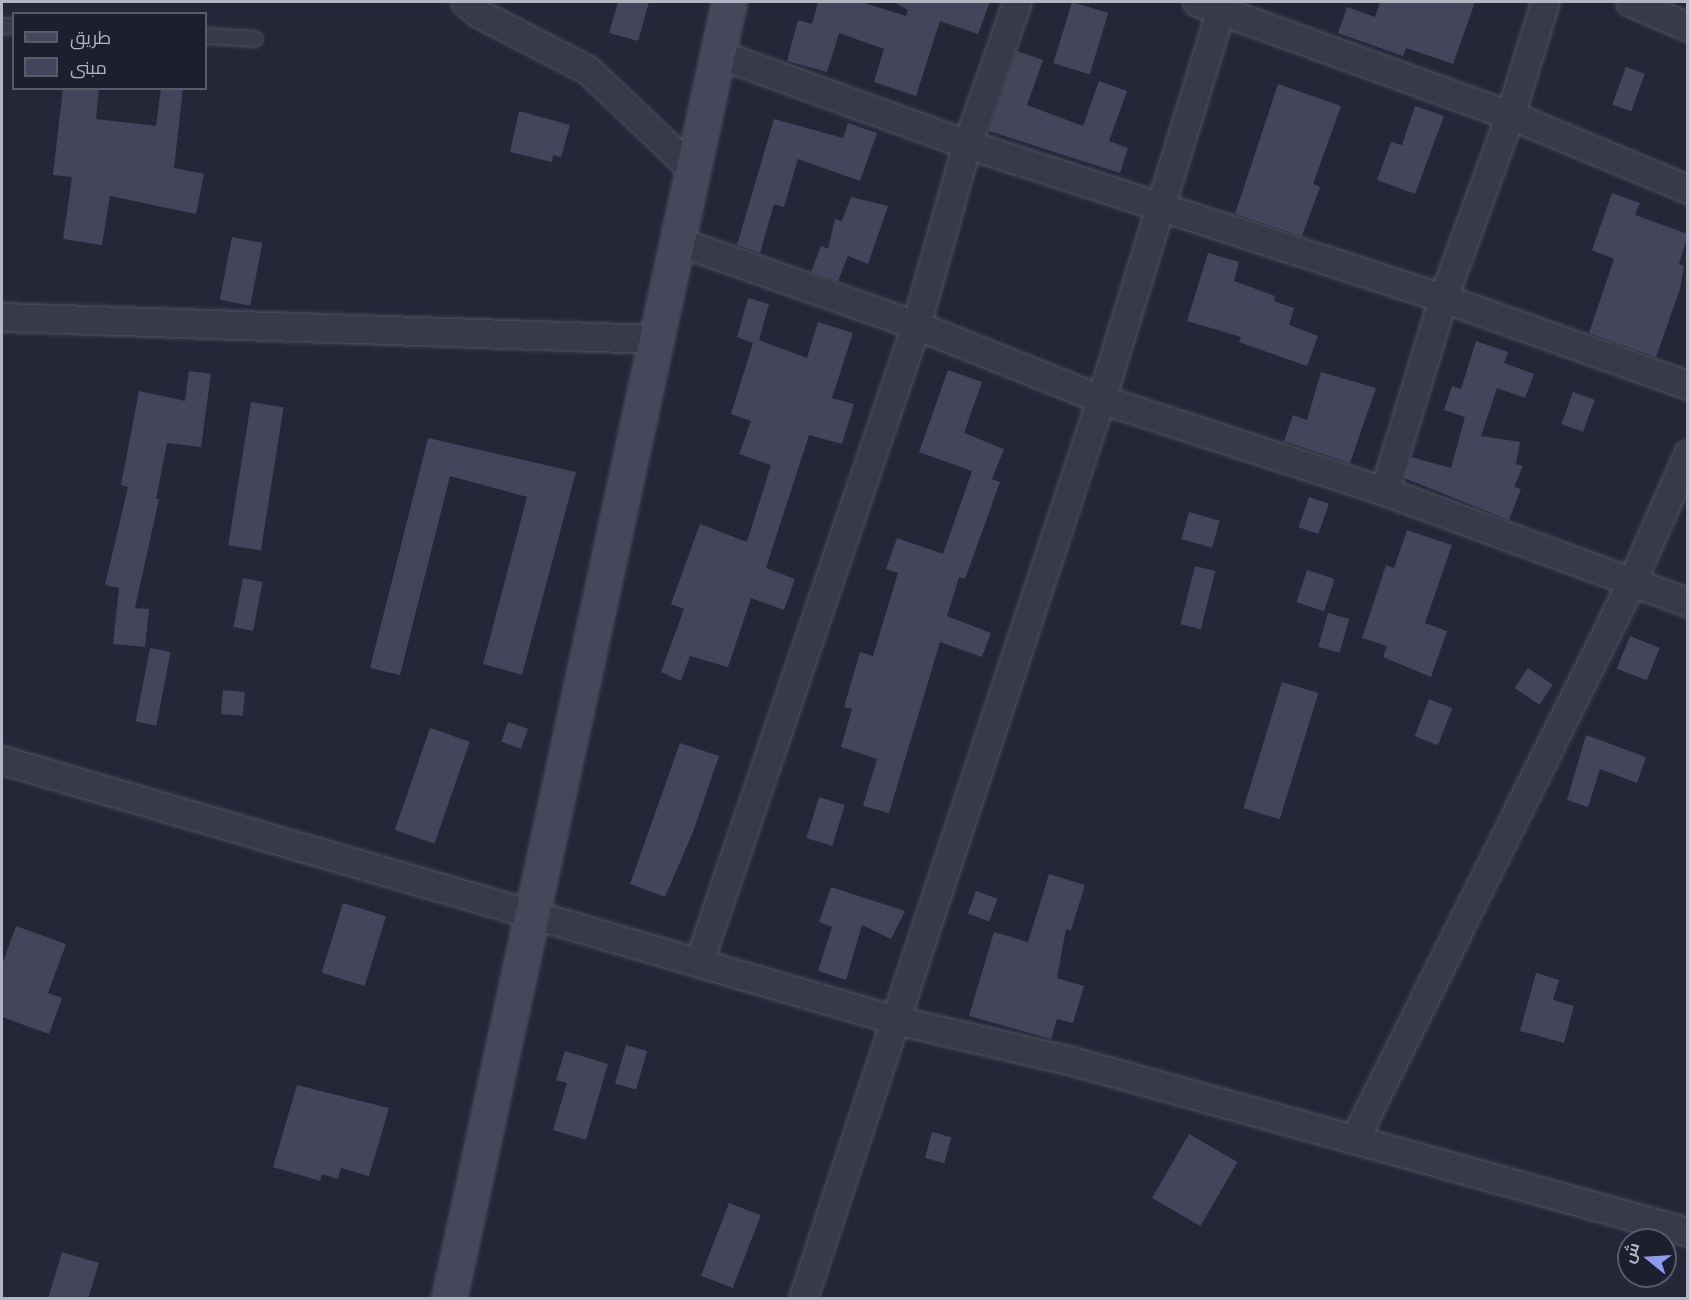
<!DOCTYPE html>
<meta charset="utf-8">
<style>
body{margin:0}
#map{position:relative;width:1689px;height:1300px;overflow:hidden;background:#232738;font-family:"Fira Sans Condensed",Cairo,sans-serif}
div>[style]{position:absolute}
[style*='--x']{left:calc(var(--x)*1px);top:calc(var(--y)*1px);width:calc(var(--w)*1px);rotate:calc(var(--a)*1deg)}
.building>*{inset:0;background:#43465a;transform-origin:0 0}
.roads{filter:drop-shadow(0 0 2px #4f5260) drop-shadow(0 0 2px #4f5260)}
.lane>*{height:14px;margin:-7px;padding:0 7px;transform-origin:7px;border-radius:7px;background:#373a48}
.street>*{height:27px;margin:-13.5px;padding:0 13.5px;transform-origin:13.5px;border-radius:13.5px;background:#373a48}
.secondary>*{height:33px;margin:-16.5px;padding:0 16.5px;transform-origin:16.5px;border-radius:16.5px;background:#45485b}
span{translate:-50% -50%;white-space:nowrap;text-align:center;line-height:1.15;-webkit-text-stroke:5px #1c1f2d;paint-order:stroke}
.frame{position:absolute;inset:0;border:3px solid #b2b5c4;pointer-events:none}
.legend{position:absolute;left:12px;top:12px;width:195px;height:78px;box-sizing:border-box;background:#1c1f2d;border:2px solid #585b69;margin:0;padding:8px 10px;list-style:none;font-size:18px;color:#b2b5c4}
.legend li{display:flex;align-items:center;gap:12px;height:30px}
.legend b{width:30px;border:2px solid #585b69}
.north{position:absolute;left:1617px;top:1228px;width:60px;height:60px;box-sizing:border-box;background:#1c1f2d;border:2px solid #585b69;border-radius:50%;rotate:288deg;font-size:16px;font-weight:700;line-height:24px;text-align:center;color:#b2b5c4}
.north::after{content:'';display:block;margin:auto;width:21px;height:27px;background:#8c9bef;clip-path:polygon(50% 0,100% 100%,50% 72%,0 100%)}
</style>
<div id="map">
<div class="building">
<i style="clip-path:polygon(618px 2px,649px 2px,638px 41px,609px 33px)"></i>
<i style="clip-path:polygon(818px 2px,861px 2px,906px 16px,908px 10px,894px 2px,990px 2px,978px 34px,940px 21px,916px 96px,874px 82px,884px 49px,839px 33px,827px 72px,787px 61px,798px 20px,812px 24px)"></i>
<i style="left:1072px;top:2px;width:38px;height:64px;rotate:17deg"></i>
<i style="clip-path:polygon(1380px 2px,1475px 2px,1453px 64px,1406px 48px,1403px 56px,1338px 33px,1347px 7px,1375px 17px)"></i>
<i style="clip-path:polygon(1017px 51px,1043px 60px,1027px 105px,1083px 126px,1099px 81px,1127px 91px,1109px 141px,1128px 148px,1120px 173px,989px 131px)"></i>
<i style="left:1626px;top:67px;width:20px;height:40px;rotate:20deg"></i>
<i style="clip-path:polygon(1278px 84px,1341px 106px,1313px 184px,1320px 187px,1302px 236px,1235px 214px)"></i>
<i style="clip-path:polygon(63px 88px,99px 88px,96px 119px,156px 126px,161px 88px,183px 88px,174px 168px,204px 174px,196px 214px,110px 196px,102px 245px,63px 239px,72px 177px,53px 175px)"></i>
<i style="clip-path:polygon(1415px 106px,1444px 116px,1415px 194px,1377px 180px,1391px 142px,1402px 145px)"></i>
<i style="clip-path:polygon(519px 111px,570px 125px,561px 157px,553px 155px,552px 162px,510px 152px)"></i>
<i style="clip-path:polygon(774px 119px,843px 138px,848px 123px,877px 133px,860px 181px,798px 159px,784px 207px,774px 204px,760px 253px,737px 245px)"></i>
<i style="clip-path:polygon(1612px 193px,1640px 203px,1635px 215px,1688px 234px,1679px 264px,1684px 266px,1680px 289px,1656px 357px,1589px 333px,1614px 259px,1592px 250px)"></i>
<i style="clip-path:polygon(851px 197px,888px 206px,868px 264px,848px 256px,838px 281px,811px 272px,821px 246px,828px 249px,835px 219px,842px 221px)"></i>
<i style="left:232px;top:237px;width:31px;height:64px;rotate:11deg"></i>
<i style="clip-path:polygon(1208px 253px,1239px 262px,1234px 281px,1275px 296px,1274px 301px,1294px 308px,1289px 325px,1318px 336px,1307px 366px,1239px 342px,1241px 337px,1187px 321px)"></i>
<i style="clip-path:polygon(748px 298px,769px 304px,759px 340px,807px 358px,818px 322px,853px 333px,832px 398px,854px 404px,842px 444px,809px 435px,766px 568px,795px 579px,784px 610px,751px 598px,728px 667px,690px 656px,681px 681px,661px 672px,684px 609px,671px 604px,700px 524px,747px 542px,771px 465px,739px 454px,751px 421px,731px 414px,753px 343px,737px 337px)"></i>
<i style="clip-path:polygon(1476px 341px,1508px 352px,1504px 363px,1534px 374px,1525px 398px,1497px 388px,1481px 436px,1520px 442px,1516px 464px,1523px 466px,1514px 487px,1521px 489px,1509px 520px,1404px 478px,1411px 457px,1451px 468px,1465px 417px,1444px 410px,1452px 386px,1461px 389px)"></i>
<i style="clip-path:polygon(948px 370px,982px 382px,964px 433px,1004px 449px,992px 479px,1000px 482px,965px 579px,959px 577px,947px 616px,991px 633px,982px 657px,940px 642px,889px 813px,863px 806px,877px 759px,841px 747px,852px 709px,844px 707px,860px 652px,873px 656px,898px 573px,886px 569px,897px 538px,943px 554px,972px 471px,919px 452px)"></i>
<i style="clip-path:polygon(189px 371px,211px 374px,201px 447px,167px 443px,156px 499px,159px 499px,135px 608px,149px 609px,145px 647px,113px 644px,119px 588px,105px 585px,128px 487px,121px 485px,139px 391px,185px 401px)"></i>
<i style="clip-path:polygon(1321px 372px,1376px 388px,1350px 463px,1284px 441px,1293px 415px,1307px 420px)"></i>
<i style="left:1573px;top:392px;width:23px;height:34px;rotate:20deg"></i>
<i style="left:251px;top:402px;width:33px;height:145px;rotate:9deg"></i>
<i style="clip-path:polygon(428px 438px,576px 472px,522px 675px,483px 664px,527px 497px,450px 476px,400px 675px,370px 668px)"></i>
<i style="left:1309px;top:497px;width:21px;height:32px;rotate:19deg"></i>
<i style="left:1189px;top:512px;width:32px;height:28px;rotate:16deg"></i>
<i style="clip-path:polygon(1407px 530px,1452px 545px,1425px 623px,1447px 631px,1431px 677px,1383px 657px,1387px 646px,1362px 638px,1386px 565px,1394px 568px)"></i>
<i style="left:1195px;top:566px;width:21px;height:60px;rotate:14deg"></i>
<i style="left:1307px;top:570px;width:29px;height:34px;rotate:18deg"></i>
<i style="left:243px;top:578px;width:20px;height:50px;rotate:11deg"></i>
<i style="left:1328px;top:613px;width:22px;height:35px;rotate:16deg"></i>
<i style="left:1630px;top:636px;width:32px;height:35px;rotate:22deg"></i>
<i style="left:150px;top:648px;width:21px;height:75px;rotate:11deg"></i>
<i style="left:1528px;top:668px;width:30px;height:24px;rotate:34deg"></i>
<i style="left:1282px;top:682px;width:38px;height:132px;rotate:17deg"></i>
<i style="left:223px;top:690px;width:22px;height:24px;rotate:5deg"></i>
<i style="left:1429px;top:699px;width:25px;height:40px;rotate:21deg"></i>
<i style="left:508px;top:722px;width:21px;height:21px;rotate:19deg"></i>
<i style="left:430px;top:728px;width:42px;height:108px;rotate:19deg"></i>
<i style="clip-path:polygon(1586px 735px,1646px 757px,1637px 783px,1600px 769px,1588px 807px,1567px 800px)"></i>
<i style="clip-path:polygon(680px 743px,719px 756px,693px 832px,665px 897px,630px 884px)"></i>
<i style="left:819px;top:797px;width:27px;height:43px;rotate:17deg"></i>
<i style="clip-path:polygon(1049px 874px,1085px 885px,1071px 930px,1066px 929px,1057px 978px,1084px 986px,1073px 1023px,1057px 1019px,1051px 1039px,969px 1016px,994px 932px,1028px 942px)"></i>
<i style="clip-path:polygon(831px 887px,905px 911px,891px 939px,862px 925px,846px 980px,818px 971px,832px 927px,819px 922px)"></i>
<i style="left:976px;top:891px;width:23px;height:24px;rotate:20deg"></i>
<i style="left:343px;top:903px;width:45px;height:73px;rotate:17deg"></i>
<i style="clip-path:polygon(16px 926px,66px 944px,48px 993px,62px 998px,49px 1034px,2px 1017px,2px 965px)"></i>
<i style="clip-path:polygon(1536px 973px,1559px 980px,1553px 1000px,1574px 1006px,1564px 1043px,1520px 1031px)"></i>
<i style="left:626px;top:1045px;width:22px;height:40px;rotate:16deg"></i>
<i style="clip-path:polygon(565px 1051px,608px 1064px,586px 1140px,553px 1130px,567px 1083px,556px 1080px)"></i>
<i style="clip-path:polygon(297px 1085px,389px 1108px,369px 1176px,341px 1168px,338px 1179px,322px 1174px,320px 1181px,273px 1167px)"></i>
<i style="left:932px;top:1132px;width:20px;height:27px;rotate:15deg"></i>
<i style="left:1189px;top:1134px;width:56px;height:74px;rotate:30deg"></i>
<i style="left:729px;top:1203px;width:34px;height:78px;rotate:21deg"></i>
<i style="clip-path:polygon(62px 1252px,99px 1263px,88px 1299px,48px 1299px)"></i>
</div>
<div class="roads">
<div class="lane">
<i style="--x:2;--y:26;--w:12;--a:0"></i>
<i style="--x:206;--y:36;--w:49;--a:3.5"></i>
</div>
<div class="street">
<i style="--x:465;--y:2;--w:17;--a:40"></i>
<i style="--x:478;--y:13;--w:124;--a:27.4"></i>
<i style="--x:588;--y:70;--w:145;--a:43.6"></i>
<i style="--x:1197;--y:2;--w:333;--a:19.9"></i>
<i style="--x:1510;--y:115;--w:193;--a:22.6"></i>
<i style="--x:1630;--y:2;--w:63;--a:23.3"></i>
<i style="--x:718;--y:54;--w:265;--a:19.9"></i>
<i style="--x:967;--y:144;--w:500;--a:17.93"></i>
<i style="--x:1443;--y:298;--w:260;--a:19.6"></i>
<i style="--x:677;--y:241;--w:253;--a:19.4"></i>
<i style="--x:916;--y:325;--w:199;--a:21.8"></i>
<i style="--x:1101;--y:399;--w:298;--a:18"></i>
<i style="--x:1384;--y:491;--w:324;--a:20.1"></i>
<i style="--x:2;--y:317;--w:654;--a:1.93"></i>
<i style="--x:1384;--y:491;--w:202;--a:-73"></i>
<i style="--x:1443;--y:298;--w:195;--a:-69.9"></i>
<i style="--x:1510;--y:115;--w:118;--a:-72.8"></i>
<i style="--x:2;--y:760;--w:931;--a:16.22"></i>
<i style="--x:896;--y:1020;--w:181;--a:13.1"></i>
<i style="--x:1072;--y:1061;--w:639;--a:15.51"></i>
<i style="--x:699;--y:961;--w:672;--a:-71.16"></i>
<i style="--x:916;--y:325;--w:188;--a:-74.3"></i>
<i style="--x:967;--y:144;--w:151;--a:-70.6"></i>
<i style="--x:1355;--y:1138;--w:620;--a:-63.56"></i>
<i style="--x:1631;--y:583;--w:141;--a:-66.2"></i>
<i style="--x:803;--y:1298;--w:947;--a:-71.66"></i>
<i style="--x:1101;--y:399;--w:415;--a:-72.9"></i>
</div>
<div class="secondary">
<i style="--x:449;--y:1298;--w:1326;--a:-77.81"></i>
</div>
</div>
<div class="frame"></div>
<ul class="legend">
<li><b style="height:8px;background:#45485b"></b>طريق</li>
<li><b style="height:16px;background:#43465a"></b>مبنى</li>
</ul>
<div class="north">ش</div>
</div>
